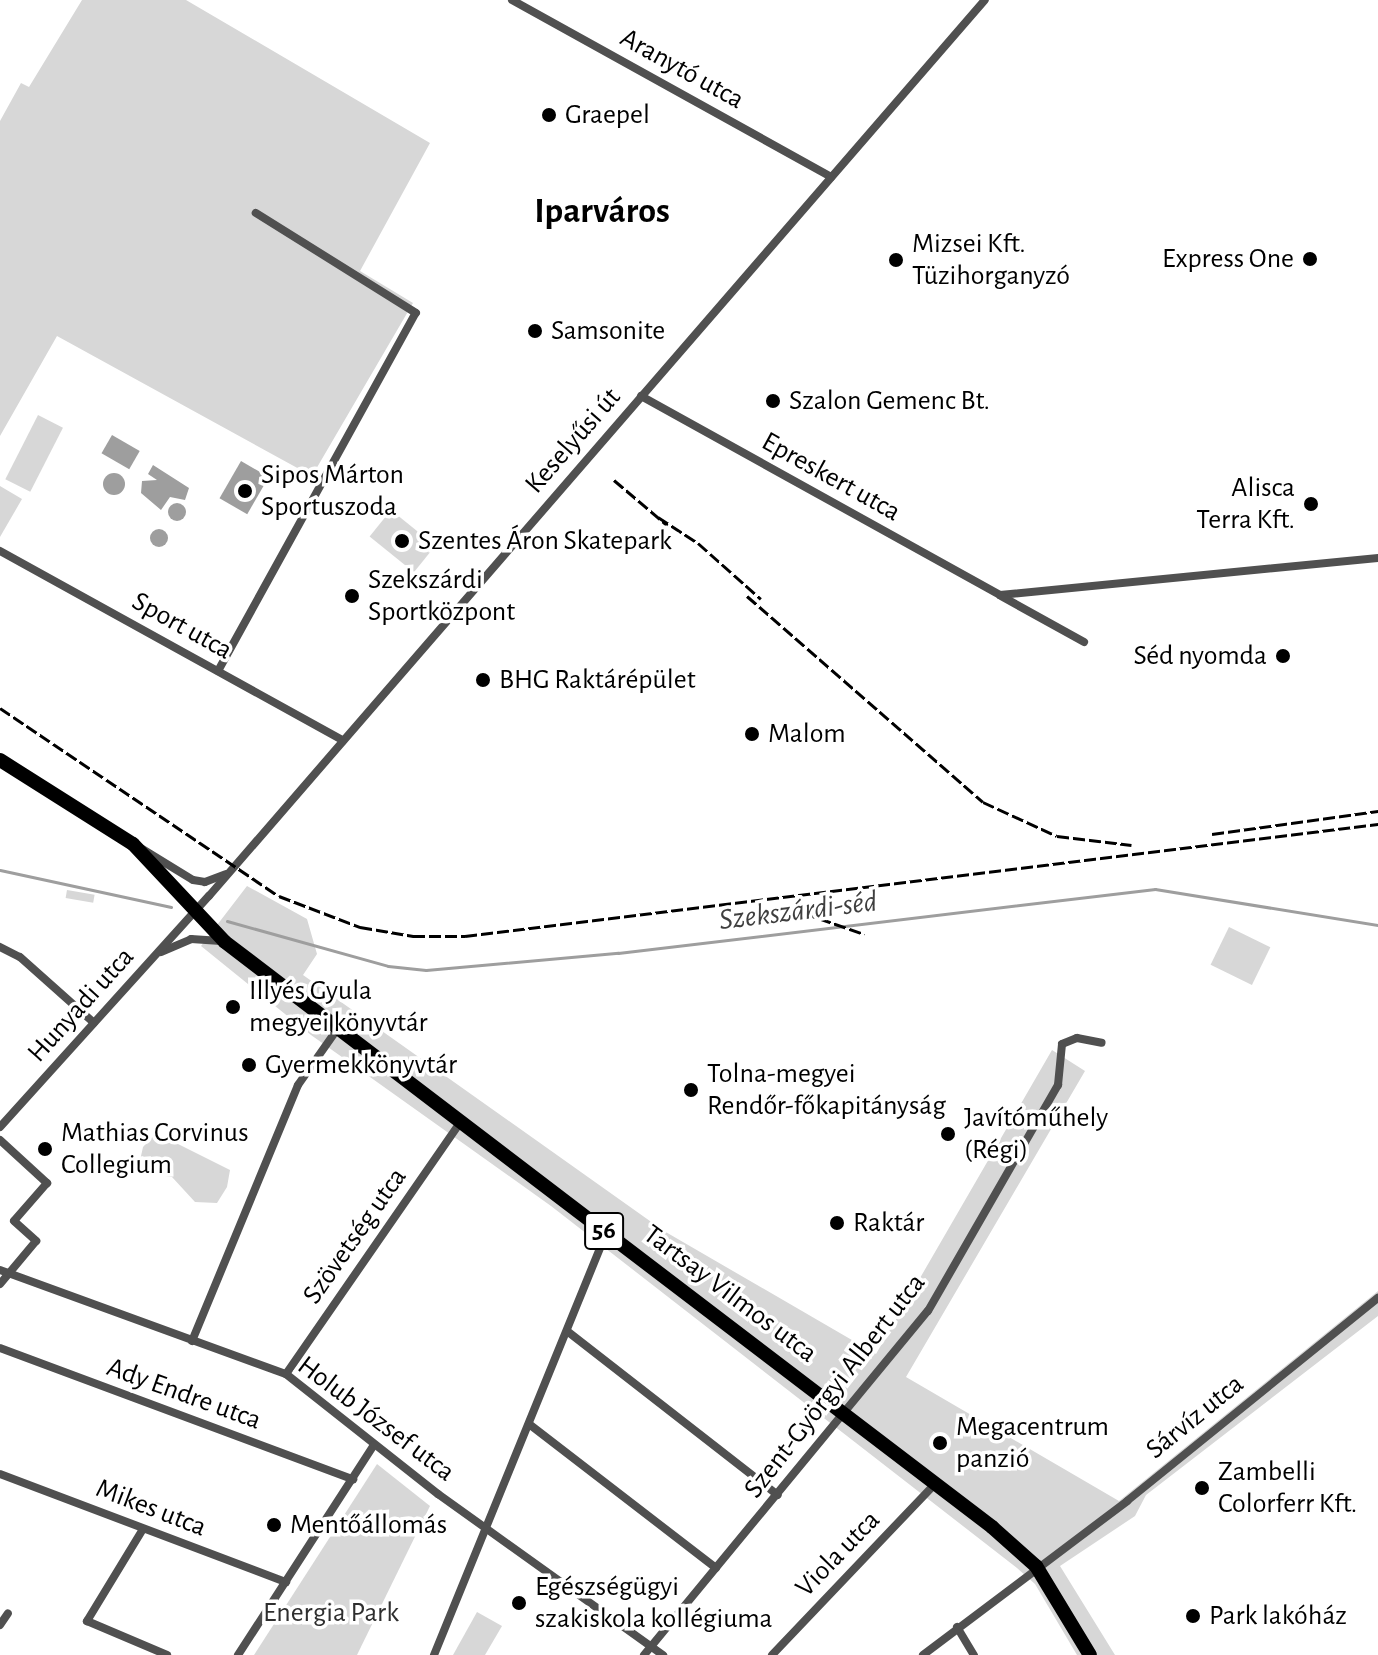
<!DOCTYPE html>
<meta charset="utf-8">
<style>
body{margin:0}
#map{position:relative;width:1378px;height:1655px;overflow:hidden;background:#fff;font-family:"Alegreya Sans",sans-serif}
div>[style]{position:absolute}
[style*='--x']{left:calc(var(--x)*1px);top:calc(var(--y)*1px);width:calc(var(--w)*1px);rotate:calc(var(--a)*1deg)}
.green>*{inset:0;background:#d7d7d7;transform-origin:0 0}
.water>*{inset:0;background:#9e9e9e;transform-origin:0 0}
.round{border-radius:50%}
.stream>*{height:3px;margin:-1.5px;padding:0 1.5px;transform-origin:1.5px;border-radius:1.5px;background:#9e9e9e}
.minor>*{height:8px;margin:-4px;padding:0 4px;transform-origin:4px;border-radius:4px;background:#505050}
.primary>*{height:14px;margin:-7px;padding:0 7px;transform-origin:7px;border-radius:7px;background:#000}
.rail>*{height:3px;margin-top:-1.5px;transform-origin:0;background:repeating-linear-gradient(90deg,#000 0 12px,transparent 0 16px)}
.dots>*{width:22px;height:22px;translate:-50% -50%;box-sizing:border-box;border:4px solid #fff;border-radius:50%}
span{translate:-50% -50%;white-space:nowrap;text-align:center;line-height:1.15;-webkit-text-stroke:7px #fff;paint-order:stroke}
.shield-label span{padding:2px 6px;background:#fff;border:2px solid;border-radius:6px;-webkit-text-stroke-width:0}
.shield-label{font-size:26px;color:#000;font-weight:700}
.street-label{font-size:28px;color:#000}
.poi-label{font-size:28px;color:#000}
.left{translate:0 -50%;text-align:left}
.right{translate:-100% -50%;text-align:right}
.park-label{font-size:28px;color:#2e2e2e}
.water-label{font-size:30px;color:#3f3f3f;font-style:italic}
.district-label{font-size:36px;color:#000;font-weight:700}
</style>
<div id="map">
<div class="green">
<i style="clip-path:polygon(82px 0,186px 0,430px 143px,360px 271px,413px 303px,312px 476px,57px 336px,0 436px,0 121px,21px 83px,29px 87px)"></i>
<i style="left:38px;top:415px;width:28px;height:72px;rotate:27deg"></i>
<i style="clip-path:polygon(0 486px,22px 499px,0 537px)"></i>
<i style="left:391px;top:510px;width:57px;height:34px;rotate:39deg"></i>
<i style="clip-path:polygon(247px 886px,307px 919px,317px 954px,303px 975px,664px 1231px,876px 1354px,1052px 1050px,1085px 1071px,906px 1377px,1119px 1501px,1378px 1291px,1378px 1316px,1146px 1495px,1135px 1516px,1060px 1566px,1115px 1655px,1077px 1655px,1035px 1584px,1017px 1568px,551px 1206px,311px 1035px,201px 946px)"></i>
<i style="left:67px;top:890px;width:28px;height:8px;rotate:10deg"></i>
<i style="left:1229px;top:927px;width:46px;height:42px;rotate:26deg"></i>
<i style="clip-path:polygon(156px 1133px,230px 1170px,227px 1187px,217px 1203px,195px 1202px,172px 1177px,151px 1174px,139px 1165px,143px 1147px)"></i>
<i style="clip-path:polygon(377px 1464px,430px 1506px,357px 1655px,254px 1655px)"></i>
<i style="clip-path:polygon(477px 1612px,502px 1626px,485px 1655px,453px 1655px)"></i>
</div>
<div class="water">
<i style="left:112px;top:435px;width:32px;height:21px;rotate:30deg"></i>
<i style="left:241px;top:461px;width:32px;height:43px;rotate:30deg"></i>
<i style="clip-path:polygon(153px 465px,189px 488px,185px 500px,170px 497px,161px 510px,141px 493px,142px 481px,157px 480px,148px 474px)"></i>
<i class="round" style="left:103px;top:473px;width:22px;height:22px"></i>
<i class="round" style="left:168px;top:503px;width:18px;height:18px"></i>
<i class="round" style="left:150px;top:529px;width:18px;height:18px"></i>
</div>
<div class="stream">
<i style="--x:0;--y:870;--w:175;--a:12.2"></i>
<i style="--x:227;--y:921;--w:167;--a:15.6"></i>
<i style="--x:388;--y:966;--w:38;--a:6"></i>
<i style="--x:426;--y:970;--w:193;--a:-5.1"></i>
<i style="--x:618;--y:953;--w:541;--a:-6.8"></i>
<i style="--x:1155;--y:889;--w:226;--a:9.2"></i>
</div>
<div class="minor">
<i style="--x:512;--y:0;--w:365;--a:29"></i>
<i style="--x:641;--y:396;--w:410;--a:29"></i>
<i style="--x:1000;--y:595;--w:380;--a:-5.6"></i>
<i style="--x:0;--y:551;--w:392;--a:28.9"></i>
<i style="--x:1001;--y:596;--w:95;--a:29"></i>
<i style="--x:218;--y:671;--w:409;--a:-61.1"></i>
<i style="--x:416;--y:313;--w:189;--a:-148"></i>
<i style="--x:139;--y:847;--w:63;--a:31.4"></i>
<i style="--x:193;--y:880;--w:12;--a:9"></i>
<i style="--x:205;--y:882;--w:22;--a:-21"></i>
<i style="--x:0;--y:947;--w:22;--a:27"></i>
<i style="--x:20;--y:957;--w:99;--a:41.7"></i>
<i style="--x:161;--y:952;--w:33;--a:-23"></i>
<i style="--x:191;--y:939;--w:30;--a:4"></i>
<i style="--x:0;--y:1127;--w:312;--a:-47.9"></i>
<i style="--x:209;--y:896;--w:1185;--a:-49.11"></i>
<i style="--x:0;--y:1140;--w:64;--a:42.5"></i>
<i style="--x:47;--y:1183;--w:50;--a:131"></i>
<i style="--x:14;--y:1221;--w:30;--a:42"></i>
<i style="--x:36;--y:1241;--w:56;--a:129.9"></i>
<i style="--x:0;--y:1270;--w:304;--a:20"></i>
<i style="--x:286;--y:1374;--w:194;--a:38.3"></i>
<i style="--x:438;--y:1494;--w:277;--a:35.6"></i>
<i style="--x:567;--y:1331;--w:267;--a:37.9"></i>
<i style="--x:192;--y:1341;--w:277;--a:-67.5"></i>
<i style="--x:298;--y:1085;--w:70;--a:-54.9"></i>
<i style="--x:0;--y:1348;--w:377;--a:20.4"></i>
<i style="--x:286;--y:1374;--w:305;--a:-55.3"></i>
<i style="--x:529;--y:1424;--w:236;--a:37.6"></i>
<i style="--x:0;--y:1474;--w:306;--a:20.7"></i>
<i style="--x:143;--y:1529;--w:108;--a:121.3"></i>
<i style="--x:87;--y:1621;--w:87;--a:23"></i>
<i style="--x:0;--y:1625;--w:14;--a:-56"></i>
<i style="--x:957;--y:1627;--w:33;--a:59"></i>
<i style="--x:238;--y:1655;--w:250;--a:-57.1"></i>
<i style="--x:434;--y:1655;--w:456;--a:-67.8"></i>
<i style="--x:644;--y:1655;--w:446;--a:-50.5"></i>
<i style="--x:928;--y:1311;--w:261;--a:-60.1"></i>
<i style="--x:1058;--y:1085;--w:41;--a:-84.4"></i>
<i style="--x:1062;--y:1044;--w:16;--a:-22"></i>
<i style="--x:1077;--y:1038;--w:25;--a:11"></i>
<i style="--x:772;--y:1655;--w:238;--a:-46.4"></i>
<i style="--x:923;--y:1655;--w:256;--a:-37"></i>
<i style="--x:1127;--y:1501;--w:323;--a:-39"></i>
</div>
<div class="primary">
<i style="--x:0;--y:760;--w:157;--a:32.3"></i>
<i style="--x:133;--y:844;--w:134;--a:46.8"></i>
<i style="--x:225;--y:942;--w:965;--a:37.33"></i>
<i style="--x:992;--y:1527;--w:59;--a:41.6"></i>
<i style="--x:1036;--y:1566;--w:104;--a:58.8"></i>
</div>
<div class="rail">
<i style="--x:614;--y:480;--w:70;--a:40.3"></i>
<i style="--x:658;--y:517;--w:48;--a:33"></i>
<i style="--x:698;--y:543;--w:84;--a:41.6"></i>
<i style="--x:747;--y:596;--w:313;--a:41.1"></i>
<i style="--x:983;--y:802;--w:81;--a:24.7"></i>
<i style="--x:1057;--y:836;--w:75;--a:6.9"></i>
<i style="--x:0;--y:708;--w:336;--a:34"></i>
<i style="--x:279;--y:896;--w:87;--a:20.9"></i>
<i style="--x:360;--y:927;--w:54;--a:9.6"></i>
<i style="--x:413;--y:936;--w:52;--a:0"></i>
<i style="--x:465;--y:936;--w:920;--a:-6.99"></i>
<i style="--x:1212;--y:834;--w:168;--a:-7.9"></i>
<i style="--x:757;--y:911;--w:47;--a:2.4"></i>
<i style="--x:804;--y:913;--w:64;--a:19.3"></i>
</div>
<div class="dots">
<i style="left:549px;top:115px;background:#000"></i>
<i style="left:1310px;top:259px;background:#000"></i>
<i style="left:896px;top:260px;background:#000"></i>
<i style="left:535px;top:331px;background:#000"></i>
<i style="left:773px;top:401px;background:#000"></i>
<i style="left:245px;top:491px;background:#000"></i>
<i style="left:1311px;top:504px;background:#000"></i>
<i style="left:402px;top:541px;background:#000"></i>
<i style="left:352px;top:596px;background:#000"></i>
<i style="left:1283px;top:656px;background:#000"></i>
<i style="left:483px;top:680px;background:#000"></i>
<i style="left:752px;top:734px;background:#000"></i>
<i style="left:233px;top:1007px;background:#000"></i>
<i style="left:249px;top:1065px;background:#000"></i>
<i style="left:691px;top:1090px;background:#000"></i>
<i style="left:948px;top:1134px;background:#000"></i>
<i style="left:45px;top:1149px;background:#000"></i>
<i style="left:837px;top:1223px;background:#000"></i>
<i style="left:940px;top:1443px;background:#000"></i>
<i style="left:1202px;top:1488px;background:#000"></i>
<i style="left:274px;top:1525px;background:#000"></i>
<i style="left:519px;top:1603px;background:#000"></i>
<i style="left:1193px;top:1616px;background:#000"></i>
</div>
<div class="shield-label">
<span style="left:604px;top:1231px">56</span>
</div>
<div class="street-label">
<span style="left:682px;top:69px;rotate:29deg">Aranytó utca</span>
<span style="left:573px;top:441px;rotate:-49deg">Keselyűsi út</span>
<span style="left:831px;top:477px;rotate:29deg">Epreskert utca</span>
<span style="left:182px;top:626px;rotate:29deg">Sport utca</span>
<span style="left:81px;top:1005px;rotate:-48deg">Hunyadi utca</span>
<span style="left:355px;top:1236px;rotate:-55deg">Szövetség utca</span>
<span style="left:730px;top:1294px;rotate:37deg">Tartsay Vilmos utca</span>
<span style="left:835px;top:1386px;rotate:-52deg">Szent-Györgyi Albert utca</span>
<span style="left:184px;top:1394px;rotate:20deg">Ady Endre utca</span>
<span style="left:1195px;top:1417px;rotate:-39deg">Sárvíz utca</span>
<span style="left:376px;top:1419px;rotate:37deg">Holub József utca</span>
<span style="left:151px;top:1508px;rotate:21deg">Mikes utca</span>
<span style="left:838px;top:1554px;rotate:-46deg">Viola utca</span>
</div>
<div class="poi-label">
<span class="left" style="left:565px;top:115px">Graepel</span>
<span class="left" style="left:912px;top:260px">Mizsei Kft.<br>Tüzihorganyzó</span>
<span class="right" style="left:1294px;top:259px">Express One</span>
<span class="left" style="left:551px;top:331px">Samsonite</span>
<span class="left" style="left:789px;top:401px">Szalon Gemenc Bt.</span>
<span class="left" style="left:261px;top:491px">Sipos Márton<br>Sportuszoda</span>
<span class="right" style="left:1295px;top:504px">Alisca<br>Terra Kft.</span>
<span class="left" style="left:418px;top:541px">Szentes Áron Skatepark</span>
<span class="left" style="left:368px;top:596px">Szekszárdi<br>Sportközpont</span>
<span class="right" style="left:1267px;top:656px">Séd nyomda</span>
<span class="left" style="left:499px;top:680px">BHG Raktárépület</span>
<span class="left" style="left:768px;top:734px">Malom</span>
<span class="left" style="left:249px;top:1007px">Illyés Gyula<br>megyei könyvtár</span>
<span class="left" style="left:265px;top:1065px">Gyermekkönyvtár</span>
<span class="left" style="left:707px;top:1090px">Tolna-megyei<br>Rendőr-főkapitányság</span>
<span class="left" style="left:964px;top:1134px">Javítóműhely<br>(Régi)</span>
<span class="left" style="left:61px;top:1149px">Mathias Corvinus<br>Collegium</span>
<span class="left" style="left:853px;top:1223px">Raktár</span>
<span class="left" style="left:956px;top:1443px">Megacentrum<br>panzió</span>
<span class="left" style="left:1218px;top:1488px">Zambelli<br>Colorferr Kft.</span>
<span class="left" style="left:290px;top:1525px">Mentőállomás</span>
<span class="left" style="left:535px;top:1603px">Egészségügyi<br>szakiskola kollégiuma</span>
<span class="left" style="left:1209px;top:1616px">Park lakóház</span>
</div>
<div class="park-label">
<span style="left:331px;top:1613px">Energia Park</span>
</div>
<div class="water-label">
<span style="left:798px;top:911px;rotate:-7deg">Szekszárdi-séd</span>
</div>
<div class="district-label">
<span style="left:602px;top:212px">Iparváros</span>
</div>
</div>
